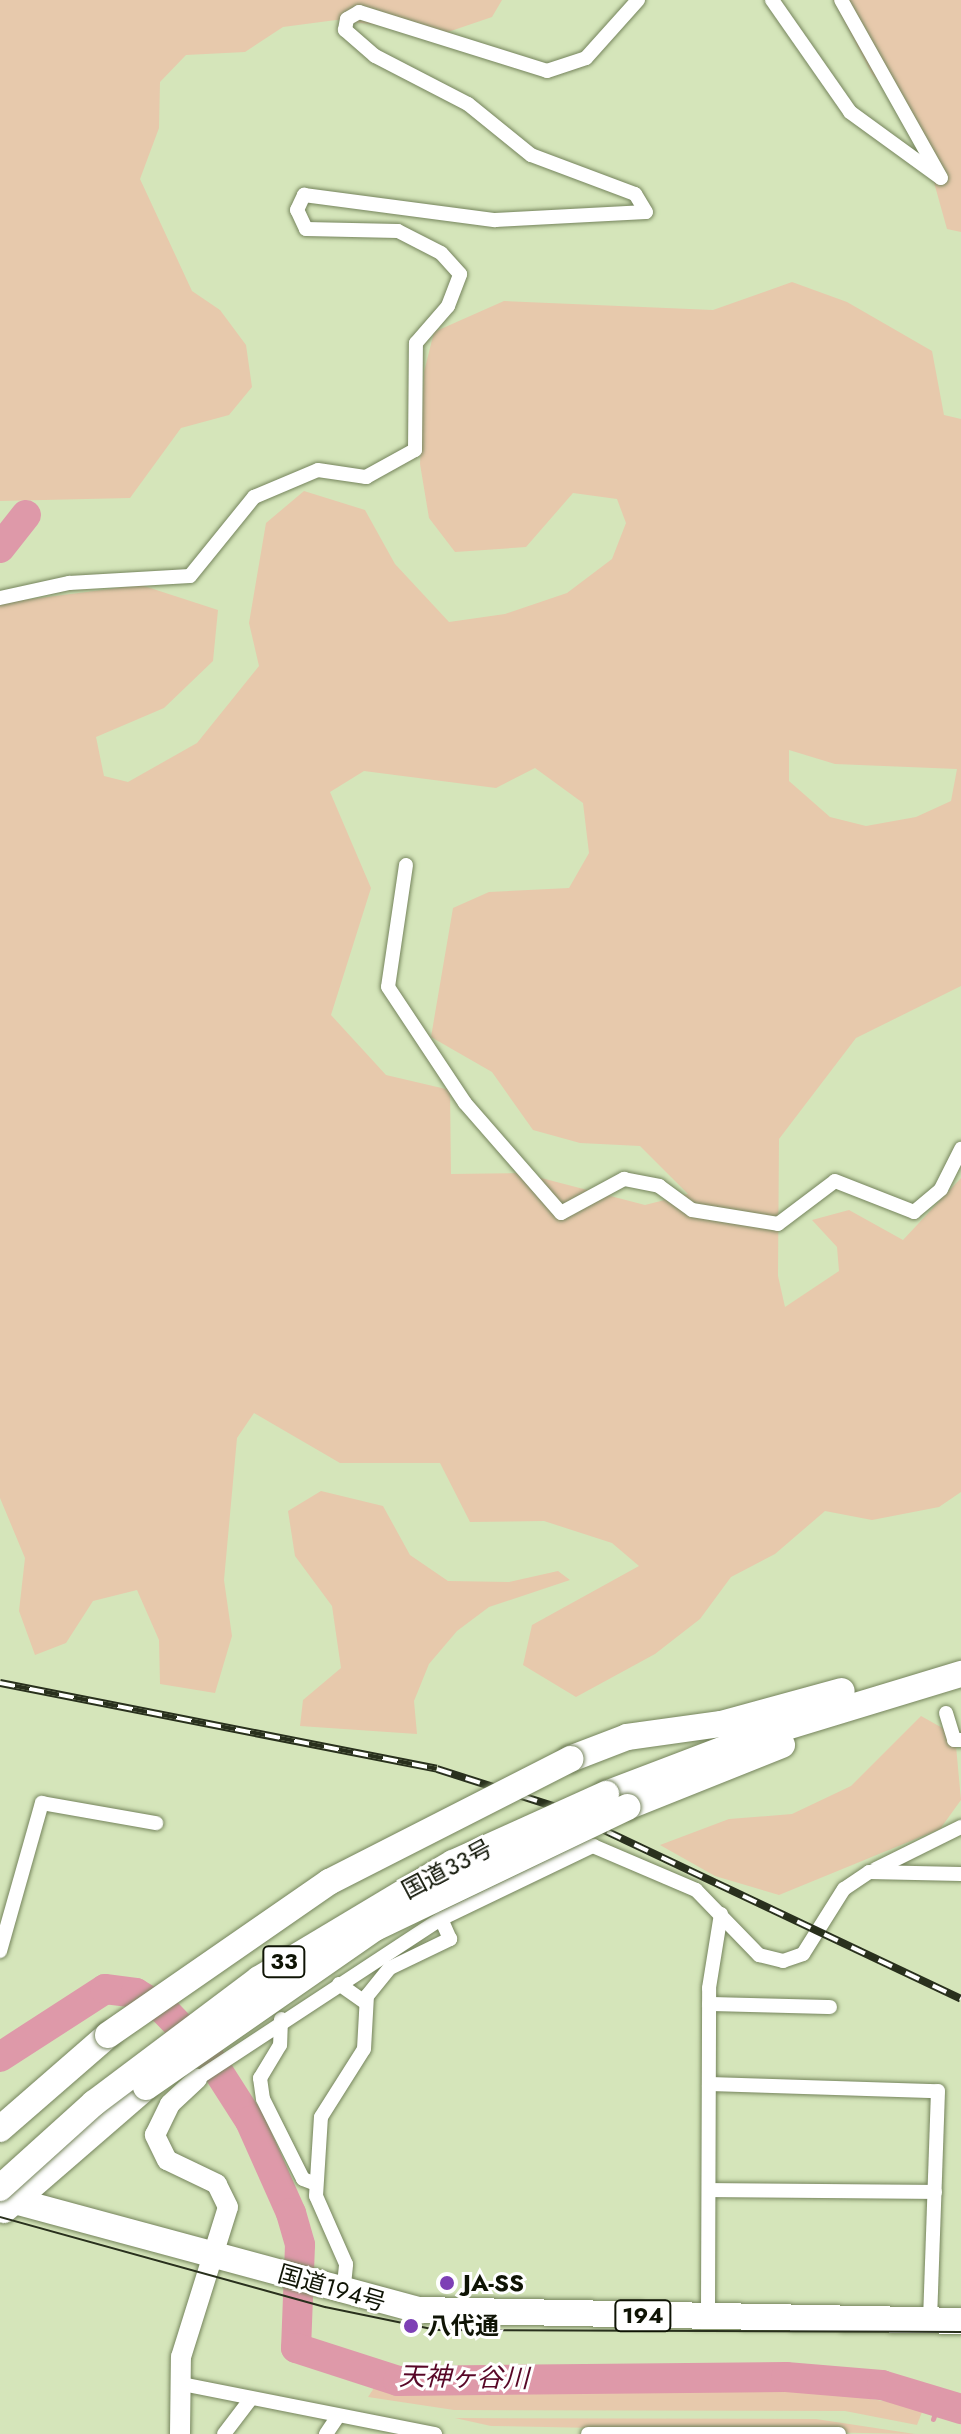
<!DOCTYPE html>
<meta charset="utf-8">
<style>
body{margin:0}
#map{position:relative;width:961px;height:2434px;overflow:hidden;background:#d5e5ba;font-family:Jost,"Noto Sans JP",sans-serif}
div>[style]{position:absolute}
[style*='--x']{left:calc(var(--x)*1px);top:calc(var(--y)*1px);width:calc(var(--w)*1px);rotate:calc(var(--a)*1deg)}
.green>*{inset:0;background:#e7c9ac}
.stream>*{height:5px;margin:-2.5px;padding:0 2.5px;transform-origin:2.5px;border-radius:2.5px;background:#de99a9}
.river>*{height:30px;margin:-15px;padding:0 15px;transform-origin:15px;border-radius:15px;background:#de99a9}
.roads{filter:drop-shadow(0 0 2px #75845c) drop-shadow(0 0 2px #75845c)}
.street>*{height:14px;margin:-7px;padding:0 7px;transform-origin:7px;border-radius:7px;background:#fff}
.secondary>*{height:20px;margin:-10px;padding:0 10px;transform-origin:10px;border-radius:10px;background:#fff}
.highway>*{height:26px;margin:-13px;padding:0 13px;transform-origin:13px;border-radius:13px;background:#fff}
.tram>*{height:2px;margin:-1px;padding:0 1px;transform-origin:1px;border-radius:1px;background:#29301d}
.rail>*{height:8px;margin-top:-4px;transform-origin:0;background:repeating-linear-gradient(90deg,#fff 0 15px,#29301d 0 30px);box-sizing:border-box;border-block:2px solid #29301d}
.bridges{filter:drop-shadow(0 0 2px #75845c) drop-shadow(0 0 2px #75845c)}
.highway-bridge>*{height:26px;margin:-13px;padding:0 13px;transform-origin:13px;border-radius:13px;background:#fff}
.dots>*{width:22px;height:22px;translate:-50% -50%;box-sizing:border-box;border:4px solid #fff;border-radius:50%}
span{translate:-50% -50%;white-space:nowrap;text-align:center;line-height:1.15;-webkit-text-stroke:6px #fff;paint-order:stroke}
.shield-label span{padding:2px 6px;background:#fff;border:2px solid;border-radius:6px;-webkit-text-stroke-width:0}
.shield-label{font-size:22px;color:#0f1405;font-weight:700}
.street-label{font-size:24px;color:#0f1405}
.poi-label{font-size:24px;color:#0f1405;font-weight:700}
.left{translate:0 -50%;text-align:left}
.water-label{font-size:26px;color:#580727;font-style:italic}
</style>
<div id="map">
<div class="green">
<i style="clip-path:polygon(0 0,502px 0,492px 17px,445px 33px,336px 20px,283px 27px,245px 52px,186px 55px,160px 82px,159px 128px,140px 179px,192px 291px,220px 310px,246px 345px,252px 387px,229px 415px,181px 428px,130px 498px,0 501px)"></i>
<i style="clip-path:polygon(833px 0,961px 0,961px 232px,947px 229px,918px 125px,872px 74px)"></i>
<i style="clip-path:polygon(evenodd,792px 282px,847px 302px,932px 351px,944px 415px,961px 419px,961px 986px,856px 1038px,779px 1139px,778px 1276px,785px 1307px,839px 1271px,837px 1247px,812px 1220px,849px 1210px,903px 1240px,961px 1178px,961px 1492px,939px 1507px,872px 1520px,825px 1511px,775px 1554px,731px 1577px,700px 1619px,655px 1654px,576px 1697px,523px 1665px,532px 1625px,639px 1566px,612px 1543px,544px 1521px,470px 1522px,440px 1463px,340px 1463px,254px 1413px,237px 1438px,224px 1580px,232px 1636px,215px 1693px,160px 1684px,159px 1640px,137px 1590px,93px 1601px,66px 1643px,35px 1655px,19px 1611px,25px 1558px,0 1498px,0 603px,141px 585px,218px 610px,213px 661px,164px 708px,96px 737px,104px 776px,128px 782px,197px 743px,259px 666px,249px 623px,266px 523px,304px 491px,365px 510px,395px 564px,449px 622px,505px 614px,567px 593px,612px 559px,626px 523px,617px 499px,573px 493px,526px 547px,455px 552px,429px 518px,420px 464px,424px 372px,434px 332px,504px 301px,713px 310px,792px 282px,789px 750px,835px 764px,957px 769px,951px 801px,916px 817px,866px 826px,830px 817px,789px 781px,789px 750px,792px 282px,535px 768px,583px 803px,589px 853px,569px 888px,489px 892px,453px 908px,431px 1037px,492px 1072px,533px 1130px,580px 1143px,640px 1146px,688px 1194px,645px 1205px,522px 1173px,451px 1174px,450px 1090px,386px 1075px,331px 1015px,371px 888px,330px 792px,364px 771px,496px 788px,535px 768px)"></i>
<i style="clip-path:polygon(321px 1491px,383px 1506px,410px 1555px,448px 1581px,509px 1582px,558px 1571px,570px 1580px,489px 1607px,457px 1631px,429px 1664px,414px 1701px,417px 1734px,300px 1726px,303px 1700px,341px 1668px,332px 1606px,295px 1556px,288px 1511px)"></i>
<i style="clip-path:polygon(921px 1716px,955px 1735px,961px 1800px,940px 1829px,779px 1895px,715px 1876px,660px 1845px,729px 1819px,792px 1814px,851px 1786px)"></i>
<i style="clip-path:polygon(378px 2382px,471px 2391px,810px 2390px,924px 2407px,917px 2425px,845px 2411px,454px 2410px,368px 2397px)"></i>
<i style="clip-path:polygon(455px 2418px,816px 2419px,915px 2434px,491px 2426px)"></i>
</div>
<div class="stream">
<i style="--x:933;--y:2419;--w:18;--a:-71"></i>
</div>
<div class="river">
<i style="--x:0;--y:548;--w:42;--a:-51.8"></i>
<i style="--x:0;--y:2057;--w:125;--a:-32.9"></i>
<i style="--x:105;--y:1989;--w:31;--a:7"></i>
<i style="--x:136;--y:1993;--w:33;--a:31"></i>
<i style="--x:164;--y:2010;--w:65;--a:46.2"></i>
<i style="--x:209;--y:2057;--w:76;--a:57.4"></i>
<i style="--x:250;--y:2121;--w:101;--a:66"></i>
<i style="--x:291;--y:2213;--w:33;--a:74"></i>
<i style="--x:300;--y:2245;--w:103;--a:92.2"></i>
<i style="--x:296;--y:2348;--w:107;--a:17.9"></i>
<i style="--x:398;--y:2381;--w:388;--a:-0.6"></i>
<i style="--x:786;--y:2377;--w:96;--a:4.8"></i>
<i style="--x:882;--y:2385;--w:83;--a:16.9"></i>
</div>
<div class="roads">
<div class="street">
<i style="--x:772;--y:0;--w:136;--a:55.1"></i>
<i style="--x:850;--y:112;--w:112;--a:36"></i>
<i style="--x:941;--y:178;--w:204;--a:-119.3"></i>
<i style="--x:0;--y:598;--w:71;--a:-12.3"></i>
<i style="--x:69;--y:583;--w:121;--a:-3.3"></i>
<i style="--x:190;--y:576;--w:102;--a:-51"></i>
<i style="--x:254;--y:497;--w:69;--a:-22.9"></i>
<i style="--x:318;--y:470;--w:49;--a:8.3"></i>
<i style="--x:366;--y:477;--w:56;--a:-28.9"></i>
<i style="--x:415;--y:450;--w:107;--a:-89.5"></i>
<i style="--x:416;--y:343;--w:49;--a:-49.1"></i>
<i style="--x:448;--y:306;--w:34;--a:-69"></i>
<i style="--x:460;--y:274;--w:28;--a:-132"></i>
<i style="--x:441;--y:253;--w:48;--a:-152.9"></i>
<i style="--x:398;--y:231;--w:92;--a:-178.8"></i>
<i style="--x:306;--y:229;--w:21;--a:-115"></i>
<i style="--x:297;--y:210;--w:17;--a:-65"></i>
<i style="--x:304;--y:195;--w:193;--a:7.5"></i>
<i style="--x:495;--y:220;--w:151;--a:-3"></i>
<i style="--x:646;--y:212;--w:21;--a:-121"></i>
<i style="--x:635;--y:194;--w:111;--a:-159.4"></i>
<i style="--x:531;--y:155;--w:81;--a:-141"></i>
<i style="--x:468;--y:104;--w:105;--a:-152.7"></i>
<i style="--x:375;--y:56;--w:40;--a:-139"></i>
<i style="--x:345;--y:30;--w:11;--a:-80"></i>
<i style="--x:347;--y:19;--w:14;--a:-30"></i>
<i style="--x:359;--y:12;--w:197;--a:17.4"></i>
<i style="--x:547;--y:71;--w:41;--a:-18.4"></i>
<i style="--x:586;--y:58;--w:78;--a:-48.1"></i>
<i style="--x:406;--y:865;--w:123;--a:98.4"></i>
<i style="--x:388;--y:987;--w:139;--a:56.4"></i>
<i style="--x:465;--y:1103;--w:146;--a:48.9"></i>
<i style="--x:561;--y:1213;--w:72;--a:-28.4"></i>
<i style="--x:624;--y:1179;--w:36;--a:11"></i>
<i style="--x:659;--y:1186;--w:41;--a:36"></i>
<i style="--x:692;--y:1210;--w:87;--a:9.2"></i>
<i style="--x:778;--y:1224;--w:71;--a:-37"></i>
<i style="--x:835;--y:1181;--w:85;--a:21.4"></i>
<i style="--x:914;--y:1212;--w:35;--a:-40"></i>
<i style="--x:941;--y:1189;--w:45;--a:-63.4"></i>
<i style="--x:946;--y:1713;--w:28;--a:73"></i>
<i style="--x:954;--y:1740;--w:7;--a:0"></i>
<i style="--x:876;--y:1869;--w:95;--a:-26.3"></i>
<i style="--x:0;--y:1951;--w:154;--a:-74.2"></i>
<i style="--x:42;--y:1803;--w:116;--a:10"></i>
<i style="--x:339;--y:1984;--w:33;--a:35"></i>
<i style="--x:709;--y:2004;--w:121;--a:1.4"></i>
<i style="--x:281;--y:2019;--w:26;--a:92"></i>
<i style="--x:280;--y:2045;--w:39;--a:121"></i>
<i style="--x:260;--y:2078;--w:21;--a:82"></i>
<i style="--x:263;--y:2099;--w:89;--a:63.4"></i>
<i style="--x:303;--y:2179;--w:14;--a:21"></i>
<i style="--x:197;--y:2079;--w:292;--a:-33.3"></i>
<i style="--x:441;--y:1919;--w:169;--a:-25.7"></i>
<i style="--x:593;--y:1846;--w:112;--a:23.1"></i>
<i style="--x:696;--y:1890;--w:91;--a:45.9"></i>
<i style="--x:759;--y:1955;--w:25;--a:14"></i>
<i style="--x:783;--y:1961;--w:21;--a:-19"></i>
<i style="--x:803;--y:1954;--w:77;--a:-57.8"></i>
<i style="--x:844;--y:1889;--w:30;--a:-34"></i>
<i style="--x:869;--y:1872;--w:92;--a:1.2"></i>
<i style="--x:709;--y:2084;--w:229;--a:1.8"></i>
<i style="--x:938;--y:2091;--w:229;--a:92"></i>
<i style="--x:709;--y:2190;--w:226;--a:0.5"></i>
<i style="--x:343;--y:2294;--w:30;--a:-84"></i>
<i style="--x:346;--y:2264;--w:74;--a:-113.8"></i>
<i style="--x:316;--y:2196;--w:79;--a:-86.4"></i>
<i style="--x:321;--y:2117;--w:80;--a:-57.7"></i>
<i style="--x:364;--y:2049;--w:53;--a:-86.8"></i>
<i style="--x:367;--y:1996;--w:36;--a:-51"></i>
<i style="--x:390;--y:1968;--w:67;--a:-25.8"></i>
<i style="--x:450;--y:1939;--w:22;--a:-114"></i>
<i style="--x:708;--y:2313;--w:325;--a:-89.8"></i>
<i style="--x:709;--y:1988;--w:75;--a:-80.8"></i>
<i style="--x:182;--y:2384;--w:258;--a:11.2"></i>
<i style="--x:224;--y:2434;--w:43;--a:-52.6"></i>
<i style="--x:326;--y:2434;--w:22;--a:-56"></i>
<i style="--x:588;--y:2434;--w:251;--a:0"></i>
</div>
<div class="secondary">
<i style="--x:180;--y:2434;--w:77;--a:-89.3"></i>
<i style="--x:181;--y:2357;--w:157;--a:-72.6"></i>
<i style="--x:228;--y:2207;--w:25;--a:-116"></i>
<i style="--x:217;--y:2184;--w:55;--a:-154.4"></i>
<i style="--x:167;--y:2160;--w:28;--a:-116"></i>
<i style="--x:155;--y:2135;--w:34;--a:-64"></i>
<i style="--x:170;--y:2104;--w:37;--a:-43"></i>
</div>
<div class="highway">
<i style="--x:570;--y:1759;--w:61;--a:-21.1"></i>
<i style="--x:627;--y:1737;--w:95;--a:-7.9"></i>
<i style="--x:721;--y:1724;--w:125;--a:-15.3"></i>
<i style="--x:606;--y:1794;--w:168;--a:-20.9"></i>
<i style="--x:763;--y:1734;--w:207;--a:-16.9"></i>
<i style="--x:627;--y:1807;--w:167;--a:-21.8"></i>
<i style="--x:0;--y:2129;--w:143;--a:-41"></i>
<i style="--x:0;--y:2197;--w:435;--a:15.1"></i>
<i style="--x:420;--y:2310;--w:541;--a:1.16"></i>
<i style="--x:4;--y:2210;--w:188;--a:-40.9"></i>
</div>
</div>
<div class="tram">
<i style="--x:0;--y:2217;--w:337;--a:15.5"></i>
<i style="--x:325;--y:2307;--w:114;--a:11.6"></i>
<i style="--x:437;--y:2330;--w:524;--a:0.22"></i>
</div>
<div class="rail">
<i style="--x:0;--y:1683;--w:445;--a:11.1"></i>
<i style="--x:437;--y:1769;--w:122;--a:17.7"></i>
<i style="--x:553;--y:1806;--w:451;--a:25.3"></i>
</div>
<div class="bridges">
<div class="highway-bridge">
<i style="--x:108;--y:2035;--w:269;--a:-34.7"></i>
<i style="--x:329;--y:1882;--w:271;--a:-27"></i>
<i style="--x:146;--y:2087;--w:279;--a:-34.8"></i>
<i style="--x:375;--y:1928;--w:280;--a:-25.6"></i>
<i style="--x:0;--y:2188;--w:127;--a:-42.1"></i>
<i style="--x:94;--y:2103;--w:206;--a:-36.9"></i>
<i style="--x:259;--y:1979;--w:226;--a:-30.9"></i>
<i style="--x:453;--y:1863;--w:168;--a:-24.3"></i>
</div>
</div>
<div class="dots">
<i style="left:447px;top:2283px;background:#7d40b5"></i>
<i style="left:411px;top:2326px;background:#7d40b5"></i>
</div>
<div class="shield-label">
<span style="left:284px;top:1962px">33</span>
<span style="left:643px;top:2316px">194</span>
</div>
<div class="street-label">
<span style="left:447px;top:1869px;rotate:-28deg">国道33号</span>
<span style="left:332px;top:2288px;rotate:16deg">国道194号</span>
</div>
<div class="poi-label">
<span class="left" style="left:463px;top:2283px">JA-SS</span>
<span class="left" style="left:427px;top:2326px">八代通</span>
</div>
<div class="water-label">
<span style="left:464px;top:2378px;rotate:1deg">天神ヶ谷川</span>
</div>
</div>
